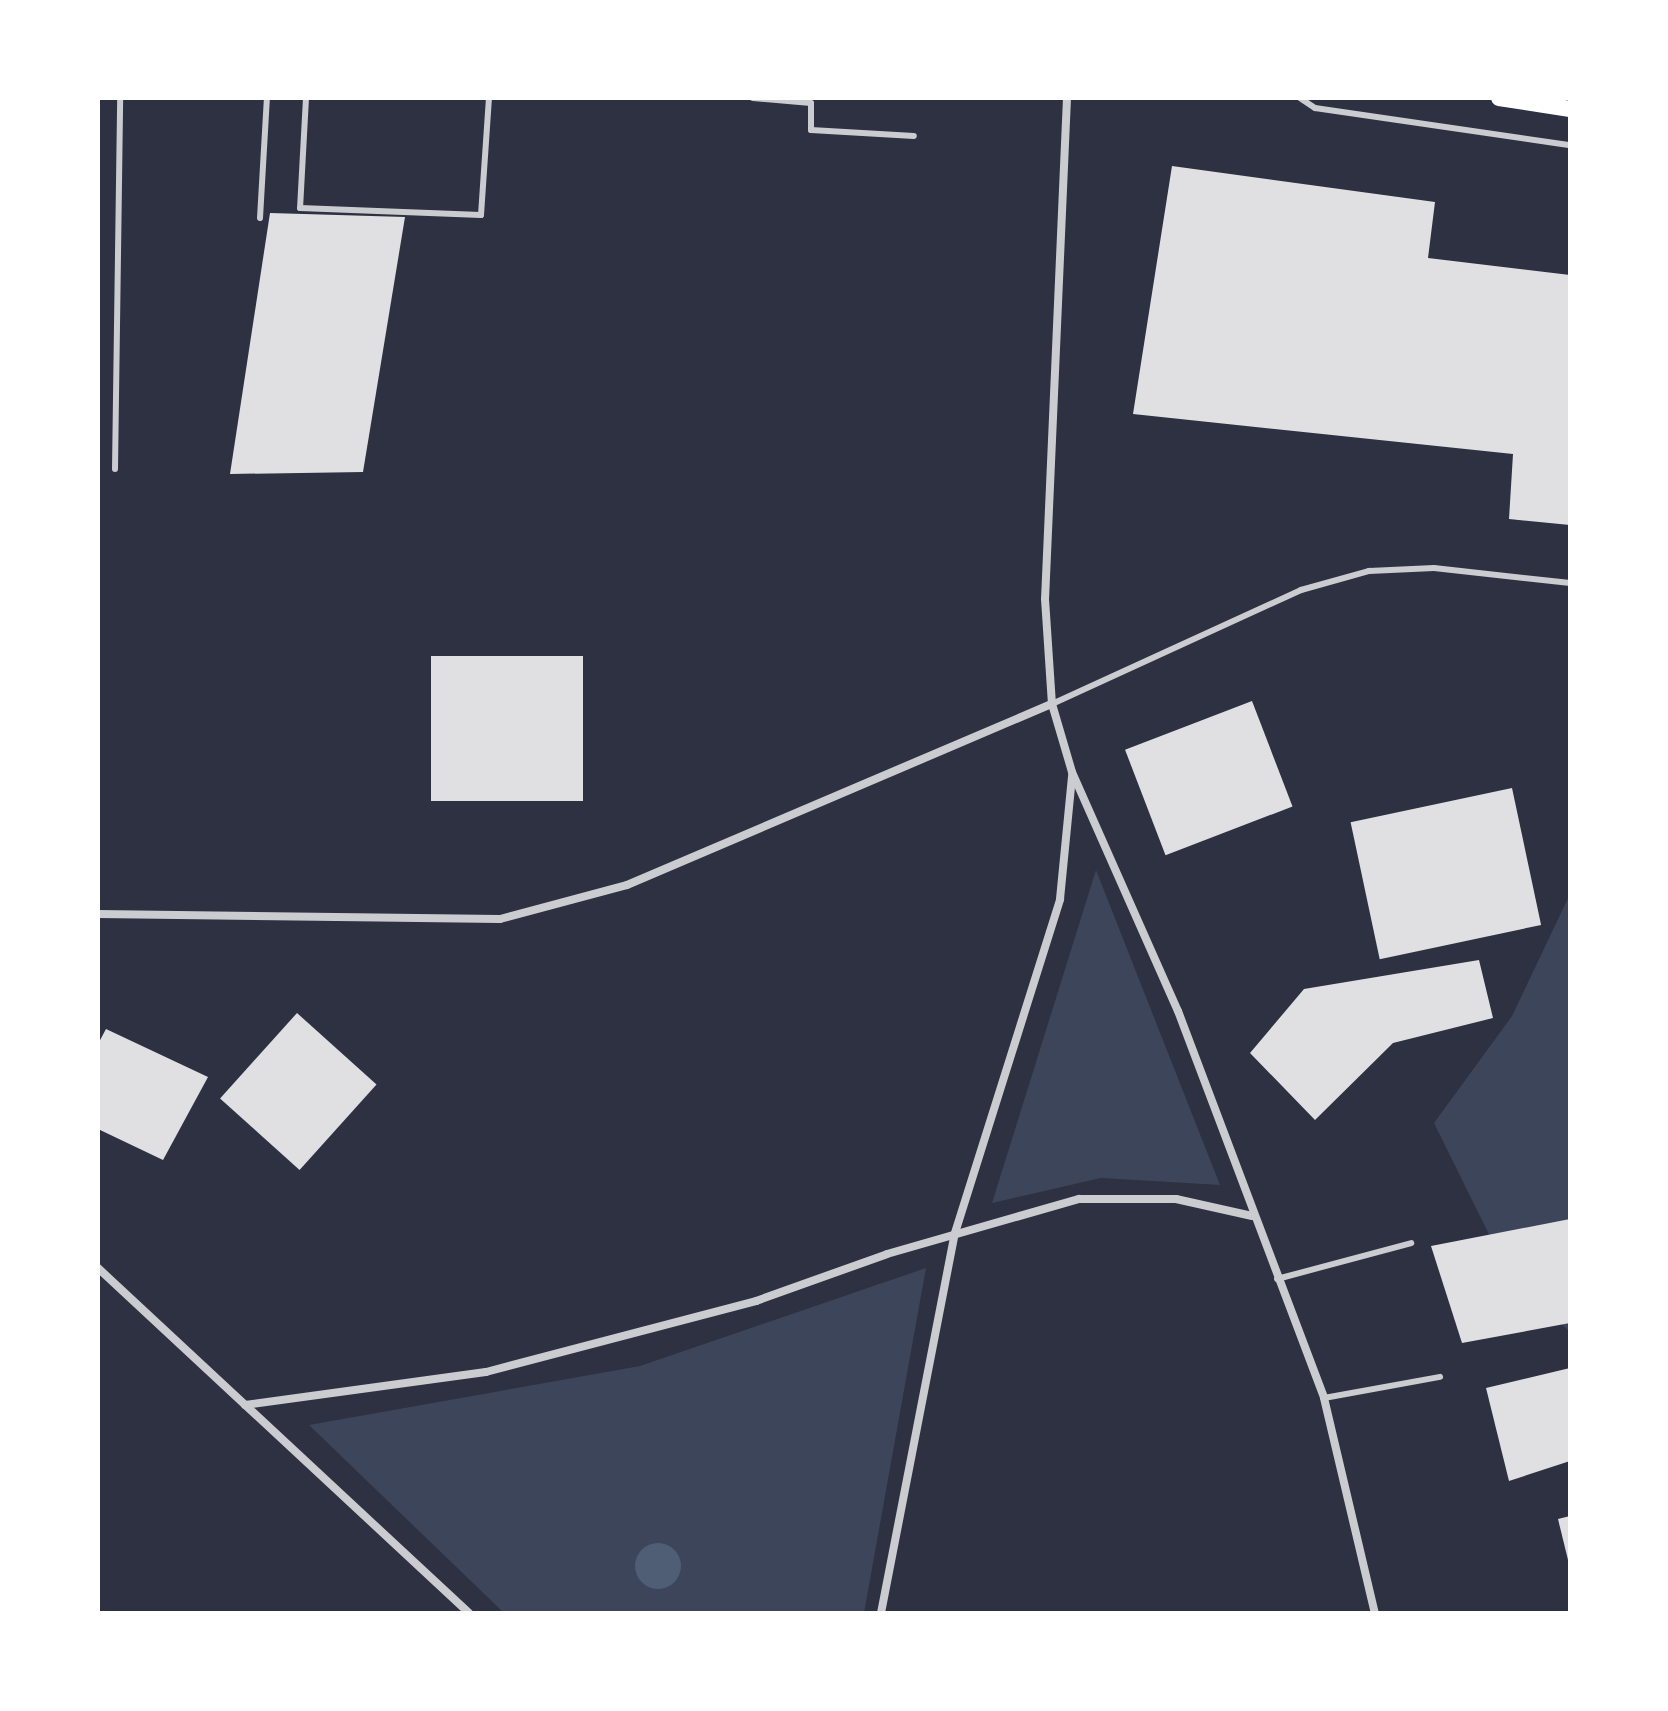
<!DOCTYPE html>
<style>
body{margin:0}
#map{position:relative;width:1668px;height:1711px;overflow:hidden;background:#2d3142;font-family:"Public Sans",sans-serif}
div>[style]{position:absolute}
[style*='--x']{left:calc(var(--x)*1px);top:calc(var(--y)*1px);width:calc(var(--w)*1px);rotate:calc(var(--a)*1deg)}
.green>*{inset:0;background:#3c4559}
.water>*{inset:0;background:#4f5d75}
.round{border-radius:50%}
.building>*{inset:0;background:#e0e0e3;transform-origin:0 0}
.service>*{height:6px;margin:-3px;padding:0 3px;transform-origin:3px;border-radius:3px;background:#caccd0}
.minor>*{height:8px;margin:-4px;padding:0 4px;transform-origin:4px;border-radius:4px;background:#caccd0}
.secondary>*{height:16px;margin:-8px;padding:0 8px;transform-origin:8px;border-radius:8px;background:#fff}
span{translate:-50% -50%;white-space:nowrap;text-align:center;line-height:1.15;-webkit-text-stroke:8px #fff;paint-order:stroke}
.frame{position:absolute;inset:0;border:100px solid #fff;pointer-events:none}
</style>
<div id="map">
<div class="green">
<i style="clip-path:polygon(1096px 870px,1220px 1185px,1101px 1178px,992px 1203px)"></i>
<i style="clip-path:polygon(1570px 894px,1570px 1332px,1509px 1275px,1434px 1123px,1512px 1016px)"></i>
<i style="clip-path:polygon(926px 1268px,864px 1613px,504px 1613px,309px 1425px,640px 1366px)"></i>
</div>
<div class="water">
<i class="round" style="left:635px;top:1543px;width:46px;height:46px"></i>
</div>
<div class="building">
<i style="clip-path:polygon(1172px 166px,1435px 202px,1428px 258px,1570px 275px,1570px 525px,1509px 519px,1513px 454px,1133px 414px)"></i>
<i style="clip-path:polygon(270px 213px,405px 217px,363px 472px,230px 474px)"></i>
<i style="left:583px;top:656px;width:145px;height:152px;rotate:90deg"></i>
<i style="left:1252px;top:701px;width:113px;height:136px;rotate:69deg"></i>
<i style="left:1512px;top:788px;width:140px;height:165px;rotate:78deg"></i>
<i style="clip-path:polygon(1479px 960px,1493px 1018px,1393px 1043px,1315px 1120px,1250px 1053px,1304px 989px)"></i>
<i style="left:297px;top:1013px;width:107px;height:115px;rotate:42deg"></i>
<i style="clip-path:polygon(106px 1029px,208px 1077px,163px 1160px,98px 1129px,98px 1044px)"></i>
<i style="clip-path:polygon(1570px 1219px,1570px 1323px,1462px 1343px,1431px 1246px)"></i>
<i style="clip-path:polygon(1570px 1368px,1570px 1461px,1509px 1481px,1486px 1388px)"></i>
<i style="clip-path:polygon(1570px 1516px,1570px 1564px,1569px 1564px,1558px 1519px)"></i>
</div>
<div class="service">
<i style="--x:306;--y:98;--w:110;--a:93.1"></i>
<i style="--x:300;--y:208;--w:181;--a:2.2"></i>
<i style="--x:481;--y:215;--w:117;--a:-86.1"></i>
<i style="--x:753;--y:98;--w:58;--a:4.9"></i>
<i style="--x:811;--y:103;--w:27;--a:90"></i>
<i style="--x:811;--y:130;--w:103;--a:3.3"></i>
<i style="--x:1300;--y:98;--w:18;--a:34"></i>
<i style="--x:1315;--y:108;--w:258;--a:8.3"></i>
<i style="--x:260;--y:218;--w:120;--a:-86.7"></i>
<i style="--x:115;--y:469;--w:371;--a:-89.2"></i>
<i style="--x:1052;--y:704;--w:274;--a:-24.6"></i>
<i style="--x:1301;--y:590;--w:71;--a:-15.6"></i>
<i style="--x:1369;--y:571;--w:65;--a:-2.6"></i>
<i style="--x:1434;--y:568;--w:137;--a:6.3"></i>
<i style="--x:1277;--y:1279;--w:139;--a:-15"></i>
<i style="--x:1324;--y:1398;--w:118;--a:-10.3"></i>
</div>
<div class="minor">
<i style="--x:1067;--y:98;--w:501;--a:92.51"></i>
<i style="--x:1045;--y:599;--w:105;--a:86.2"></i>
<i style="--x:1052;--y:704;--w:71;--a:73.6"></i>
<i style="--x:1072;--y:772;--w:261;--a:66.1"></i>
<i style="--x:1178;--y:1011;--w:414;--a:69.3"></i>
<i style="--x:1324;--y:1398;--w:221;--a:76.7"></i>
<i style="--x:98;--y:914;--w:402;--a:0.7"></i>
<i style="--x:500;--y:919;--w:131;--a:-15"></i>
<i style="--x:627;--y:885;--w:462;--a:-23.1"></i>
<i style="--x:98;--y:1268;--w:507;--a:42.92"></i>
<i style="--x:245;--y:1405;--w:243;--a:-7.8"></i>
<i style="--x:486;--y:1372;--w:279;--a:-14.7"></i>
<i style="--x:756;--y:1301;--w:139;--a:-19.7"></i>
<i style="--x:887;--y:1254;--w:200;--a:-16"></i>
<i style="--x:1079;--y:1199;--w:97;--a:0"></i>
<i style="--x:1176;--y:1199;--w:78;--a:12.6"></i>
<i style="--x:881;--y:1613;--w:384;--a:-79"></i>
<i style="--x:954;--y:1236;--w:353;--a:-72.5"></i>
<i style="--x:1060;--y:899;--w:124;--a:-84.4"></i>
</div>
<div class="secondary">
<i style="--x:1499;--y:98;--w:72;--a:8.8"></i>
</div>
<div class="frame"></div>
</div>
